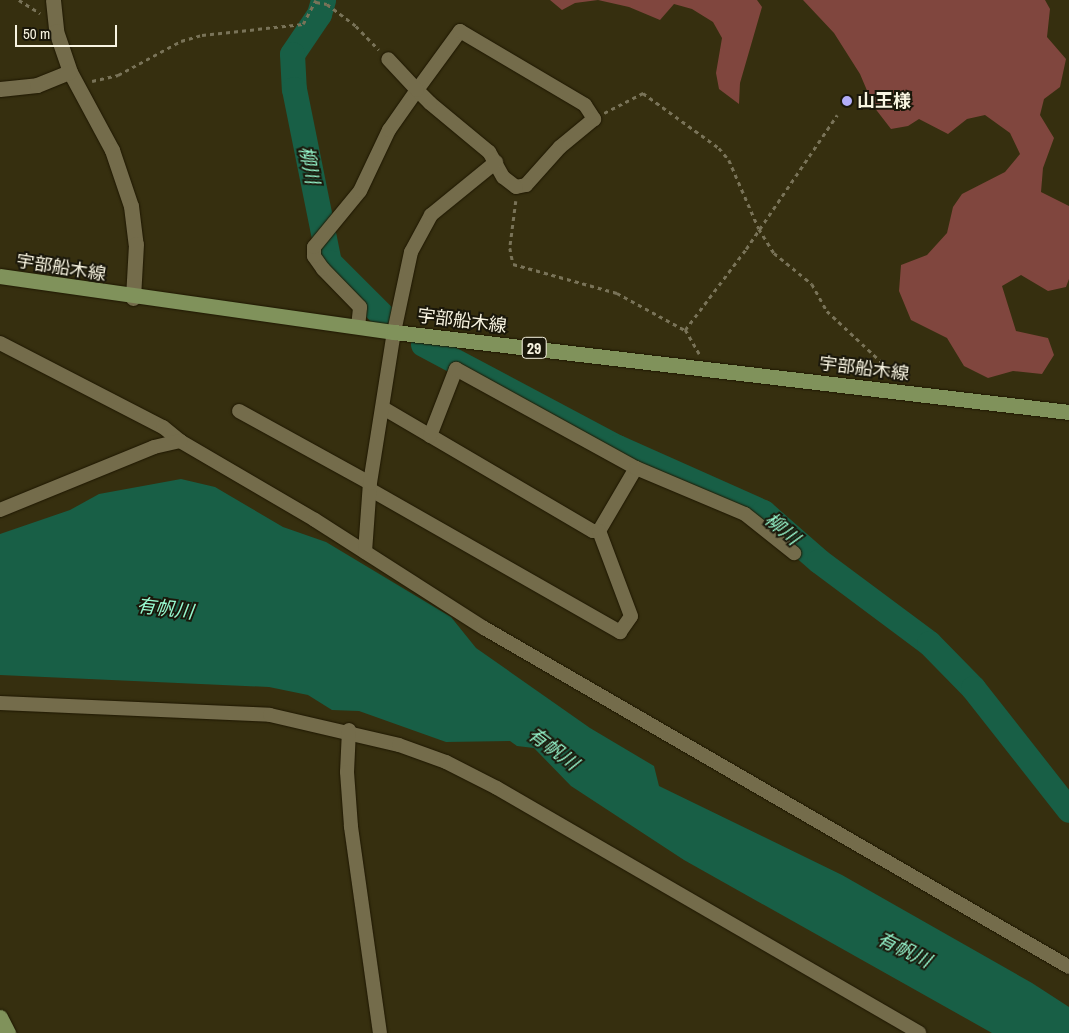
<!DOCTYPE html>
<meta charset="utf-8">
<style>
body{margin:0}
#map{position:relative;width:1069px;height:1033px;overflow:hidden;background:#362f0f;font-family:"Archivo Narrow","Noto Sans JP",sans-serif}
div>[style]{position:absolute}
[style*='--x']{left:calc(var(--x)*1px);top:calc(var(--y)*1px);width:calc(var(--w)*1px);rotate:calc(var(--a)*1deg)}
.forest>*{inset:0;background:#80463e}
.water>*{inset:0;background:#185f46}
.river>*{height:25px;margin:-12.5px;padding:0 12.5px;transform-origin:12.5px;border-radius:12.5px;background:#185f46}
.path>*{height:2.5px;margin-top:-1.25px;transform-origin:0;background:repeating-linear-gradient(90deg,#797358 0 4px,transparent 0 8px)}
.roads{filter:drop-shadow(0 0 1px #1e1700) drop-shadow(0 0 1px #1e1700)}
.minor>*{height:14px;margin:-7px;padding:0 7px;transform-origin:7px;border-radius:7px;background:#746c4b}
.tertiary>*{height:15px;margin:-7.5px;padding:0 7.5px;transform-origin:7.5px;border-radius:7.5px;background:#746c4b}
.primary>*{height:15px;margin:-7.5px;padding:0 7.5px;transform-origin:7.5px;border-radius:7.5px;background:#80925b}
.dots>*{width:14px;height:14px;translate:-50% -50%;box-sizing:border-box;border:2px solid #1a170a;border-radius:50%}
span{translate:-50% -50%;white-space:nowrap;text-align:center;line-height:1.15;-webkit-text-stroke:4px #1a170a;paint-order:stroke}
.shield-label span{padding:1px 4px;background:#1a170a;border:1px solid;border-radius:4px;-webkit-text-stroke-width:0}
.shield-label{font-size:16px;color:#f8f4e1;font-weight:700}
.poi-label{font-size:18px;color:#f8f4e1;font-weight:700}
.left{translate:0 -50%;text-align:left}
.street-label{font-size:18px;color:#f8f4e1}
.water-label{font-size:19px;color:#97f9cf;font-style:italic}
.scale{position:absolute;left:15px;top:25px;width:102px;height:22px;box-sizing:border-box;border:2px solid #f8f4e1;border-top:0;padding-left:6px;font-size:15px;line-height:18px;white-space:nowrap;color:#f8f4e1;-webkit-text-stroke:4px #1a170a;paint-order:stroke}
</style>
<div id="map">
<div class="forest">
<i style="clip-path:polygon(550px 0,757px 0,762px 7px,740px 83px,739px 104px,719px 89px,716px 73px,722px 38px,713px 22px,692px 9px,674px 4px,660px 20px,629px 7px,598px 0,575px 3px,562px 10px)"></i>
<i style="clip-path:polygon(803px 0,1045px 0,1050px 9px,1047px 37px,1066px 59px,1060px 87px,1044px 99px,1040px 115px,1054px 138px,1043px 168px,1041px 192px,1069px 206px,1069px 279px,1066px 287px,1048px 291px,1021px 275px,1002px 286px,1016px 331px,1048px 338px,1054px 355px,1042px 374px,1013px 371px,988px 378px,964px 366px,947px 338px,911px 320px,899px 291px,901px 265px,927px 255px,947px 233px,953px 207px,962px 194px,1005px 172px,1020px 154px,1010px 133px,985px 115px,967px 119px,948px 134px,919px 119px,908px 126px,891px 129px,874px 107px,860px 74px,834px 33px)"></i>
</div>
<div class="water">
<i style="clip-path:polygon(181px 479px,215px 487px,283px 527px,326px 542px,451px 617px,476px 648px,590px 728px,654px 766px,659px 786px,842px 875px,1032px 983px,1069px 1007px,1069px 1033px,992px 1033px,684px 860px,571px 786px,534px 748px,517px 746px,510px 741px,446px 742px,359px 711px,332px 710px,308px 695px,269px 687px,0 675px,0 534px,70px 510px,99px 494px)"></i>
</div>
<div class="river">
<i style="--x:323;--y:0;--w:15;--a:106"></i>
<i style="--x:319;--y:14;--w:48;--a:124"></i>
<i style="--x:292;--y:54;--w:35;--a:87"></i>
<i style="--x:294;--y:89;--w:177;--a:78.6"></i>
<i style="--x:329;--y:262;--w:78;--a:45"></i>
<i style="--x:423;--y:344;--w:220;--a:28"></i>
<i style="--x:617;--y:447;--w:160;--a:24"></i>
<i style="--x:763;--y:512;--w:74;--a:41.2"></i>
<i style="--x:819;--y:561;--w:137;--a:36.7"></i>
<i style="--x:929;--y:643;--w:63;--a:45.6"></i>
<i style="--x:973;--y:688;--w:155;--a:51.8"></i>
</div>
<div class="path">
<i style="--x:19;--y:0;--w:25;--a:32"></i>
<i style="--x:316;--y:2;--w:11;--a:10"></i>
<i style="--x:327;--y:4;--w:36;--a:37"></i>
<i style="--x:356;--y:26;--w:33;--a:46"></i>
<i style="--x:92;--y:81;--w:27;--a:-13"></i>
<i style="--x:118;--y:75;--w:72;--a:-28.4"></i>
<i style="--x:181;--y:41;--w:22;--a:-16"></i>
<i style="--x:202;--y:35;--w:102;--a:-6.2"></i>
<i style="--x:303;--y:24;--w:27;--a:-62"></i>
<i style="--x:604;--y:113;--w:44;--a:-27.1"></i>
<i style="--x:643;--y:93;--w:94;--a:35.9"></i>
<i style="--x:719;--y:148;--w:16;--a:50"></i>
<i style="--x:729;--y:160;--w:75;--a:66.5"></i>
<i style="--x:759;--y:229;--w:28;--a:58"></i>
<i style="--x:774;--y:253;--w:49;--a:39.2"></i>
<i style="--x:812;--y:284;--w:31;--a:61"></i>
<i style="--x:827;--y:311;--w:85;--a:43.1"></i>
<i style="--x:889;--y:369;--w:8;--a:90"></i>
<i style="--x:516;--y:201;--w:47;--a:97.3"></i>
<i style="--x:510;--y:248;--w:16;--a:79"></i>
<i style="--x:513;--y:264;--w:108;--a:15.6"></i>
<i style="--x:617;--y:293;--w:77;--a:28.6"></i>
<i style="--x:699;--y:354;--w:28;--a:-120"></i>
<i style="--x:685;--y:330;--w:101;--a:-53"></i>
<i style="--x:746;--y:249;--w:162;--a:-55.8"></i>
</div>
<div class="roads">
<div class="minor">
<i style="--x:358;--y:327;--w:20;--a:-84"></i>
<i style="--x:360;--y:307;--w:53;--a:-134.2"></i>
<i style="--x:323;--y:269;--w:16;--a:-125"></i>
<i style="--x:314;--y:256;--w:9;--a:-90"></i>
<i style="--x:314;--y:247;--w:72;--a:-50.6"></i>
<i style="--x:360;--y:191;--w:68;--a:-64.6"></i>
<i style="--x:389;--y:130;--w:49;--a:-55"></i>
<i style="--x:417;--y:90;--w:73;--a:-53.9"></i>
<i style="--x:460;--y:31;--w:145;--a:30.6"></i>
<i style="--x:585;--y:105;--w:17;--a:57"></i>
<i style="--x:594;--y:119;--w:44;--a:140.5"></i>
<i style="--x:560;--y:147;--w:51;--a:131.8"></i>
<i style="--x:526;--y:185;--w:10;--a:169"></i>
<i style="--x:516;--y:187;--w:16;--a:-142"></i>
<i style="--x:503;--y:177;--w:29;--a:-119"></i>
<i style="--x:489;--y:152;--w:77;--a:-140.3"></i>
<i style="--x:430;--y:103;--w:18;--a:-135"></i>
<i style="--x:417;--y:90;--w:42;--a:-133.1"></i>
<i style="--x:0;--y:343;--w:183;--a:27.3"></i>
<i style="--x:163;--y:427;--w:22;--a:39"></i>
<i style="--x:180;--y:441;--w:156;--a:30.3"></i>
<i style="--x:315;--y:520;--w:201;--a:32.6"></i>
<i style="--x:484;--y:628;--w:676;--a:30.09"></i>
<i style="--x:383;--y:408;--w:243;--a:30.4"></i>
<i style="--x:593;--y:531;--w:6;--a:0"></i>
<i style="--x:599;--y:531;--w:73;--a:-59.6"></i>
<i style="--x:239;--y:411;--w:149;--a:28.8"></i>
<i style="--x:430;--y:436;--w:72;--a:-68.8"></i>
<i style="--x:456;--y:369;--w:205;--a:28.8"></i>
<i style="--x:636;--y:468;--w:118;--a:22.9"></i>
<i style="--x:745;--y:514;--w:63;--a:38.5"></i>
<i style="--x:371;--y:490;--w:287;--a:29.7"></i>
<i style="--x:620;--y:632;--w:19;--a:-55"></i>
<i style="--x:631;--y:616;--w:91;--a:-110.6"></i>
<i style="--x:0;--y:510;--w:166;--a:-22.2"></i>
<i style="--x:154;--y:447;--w:27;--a:-13"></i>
<i style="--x:365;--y:552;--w:69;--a:-85.9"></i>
<i style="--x:370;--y:483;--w:153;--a:-81"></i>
<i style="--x:394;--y:332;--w:82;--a:-78"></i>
<i style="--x:411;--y:252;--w:42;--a:-61.6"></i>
<i style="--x:431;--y:215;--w:84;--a:-39.2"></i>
<i style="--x:0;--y:703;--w:270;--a:2.5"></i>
<i style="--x:270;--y:715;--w:132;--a:13.1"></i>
<i style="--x:399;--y:745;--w:50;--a:19.9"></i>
<i style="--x:446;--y:762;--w:57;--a:27"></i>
<i style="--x:497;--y:788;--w:488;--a:30.1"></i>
<i style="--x:349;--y:730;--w:42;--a:92.7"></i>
<i style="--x:347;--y:772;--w:55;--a:85.8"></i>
<i style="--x:351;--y:827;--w:208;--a:82"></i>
</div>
<div class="tertiary">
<i style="--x:53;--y:0;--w:31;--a:84"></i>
<i style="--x:56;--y:31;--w:43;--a:71.1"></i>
<i style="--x:70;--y:72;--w:89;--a:61.7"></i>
<i style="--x:112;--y:150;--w:59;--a:71.3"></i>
<i style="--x:131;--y:206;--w:38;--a:83"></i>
<i style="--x:136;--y:244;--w:54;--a:93.2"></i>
<i style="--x:0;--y:89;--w:37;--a:-6"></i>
<i style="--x:37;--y:85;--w:35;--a:-22"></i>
</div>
<div class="primary">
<i style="--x:0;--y:276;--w:398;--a:8.1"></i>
<i style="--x:394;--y:332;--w:680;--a:6.76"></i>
<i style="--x:0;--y:1017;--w:18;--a:63"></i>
</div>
</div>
<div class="dots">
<i style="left:847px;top:101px;background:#b2adf9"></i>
</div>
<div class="shield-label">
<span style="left:534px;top:348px">29</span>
</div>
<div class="poi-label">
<span class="left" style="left:857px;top:101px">山王様</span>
</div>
<div class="street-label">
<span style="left:61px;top:268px;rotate:9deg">宇部船木線</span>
<span style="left:462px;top:321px;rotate:7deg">宇部船木線</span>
<span style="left:864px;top:369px;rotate:7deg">宇部船木線</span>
</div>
<div class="water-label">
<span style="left:309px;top:165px;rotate:79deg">柳川</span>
<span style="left:782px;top:529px;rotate:40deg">柳川</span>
<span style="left:165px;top:609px;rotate:7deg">有帆川</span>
<span style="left:553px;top:749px;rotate:37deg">有帆川</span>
<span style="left:904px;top:950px;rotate:26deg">有帆川</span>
</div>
<div class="scale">50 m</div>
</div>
